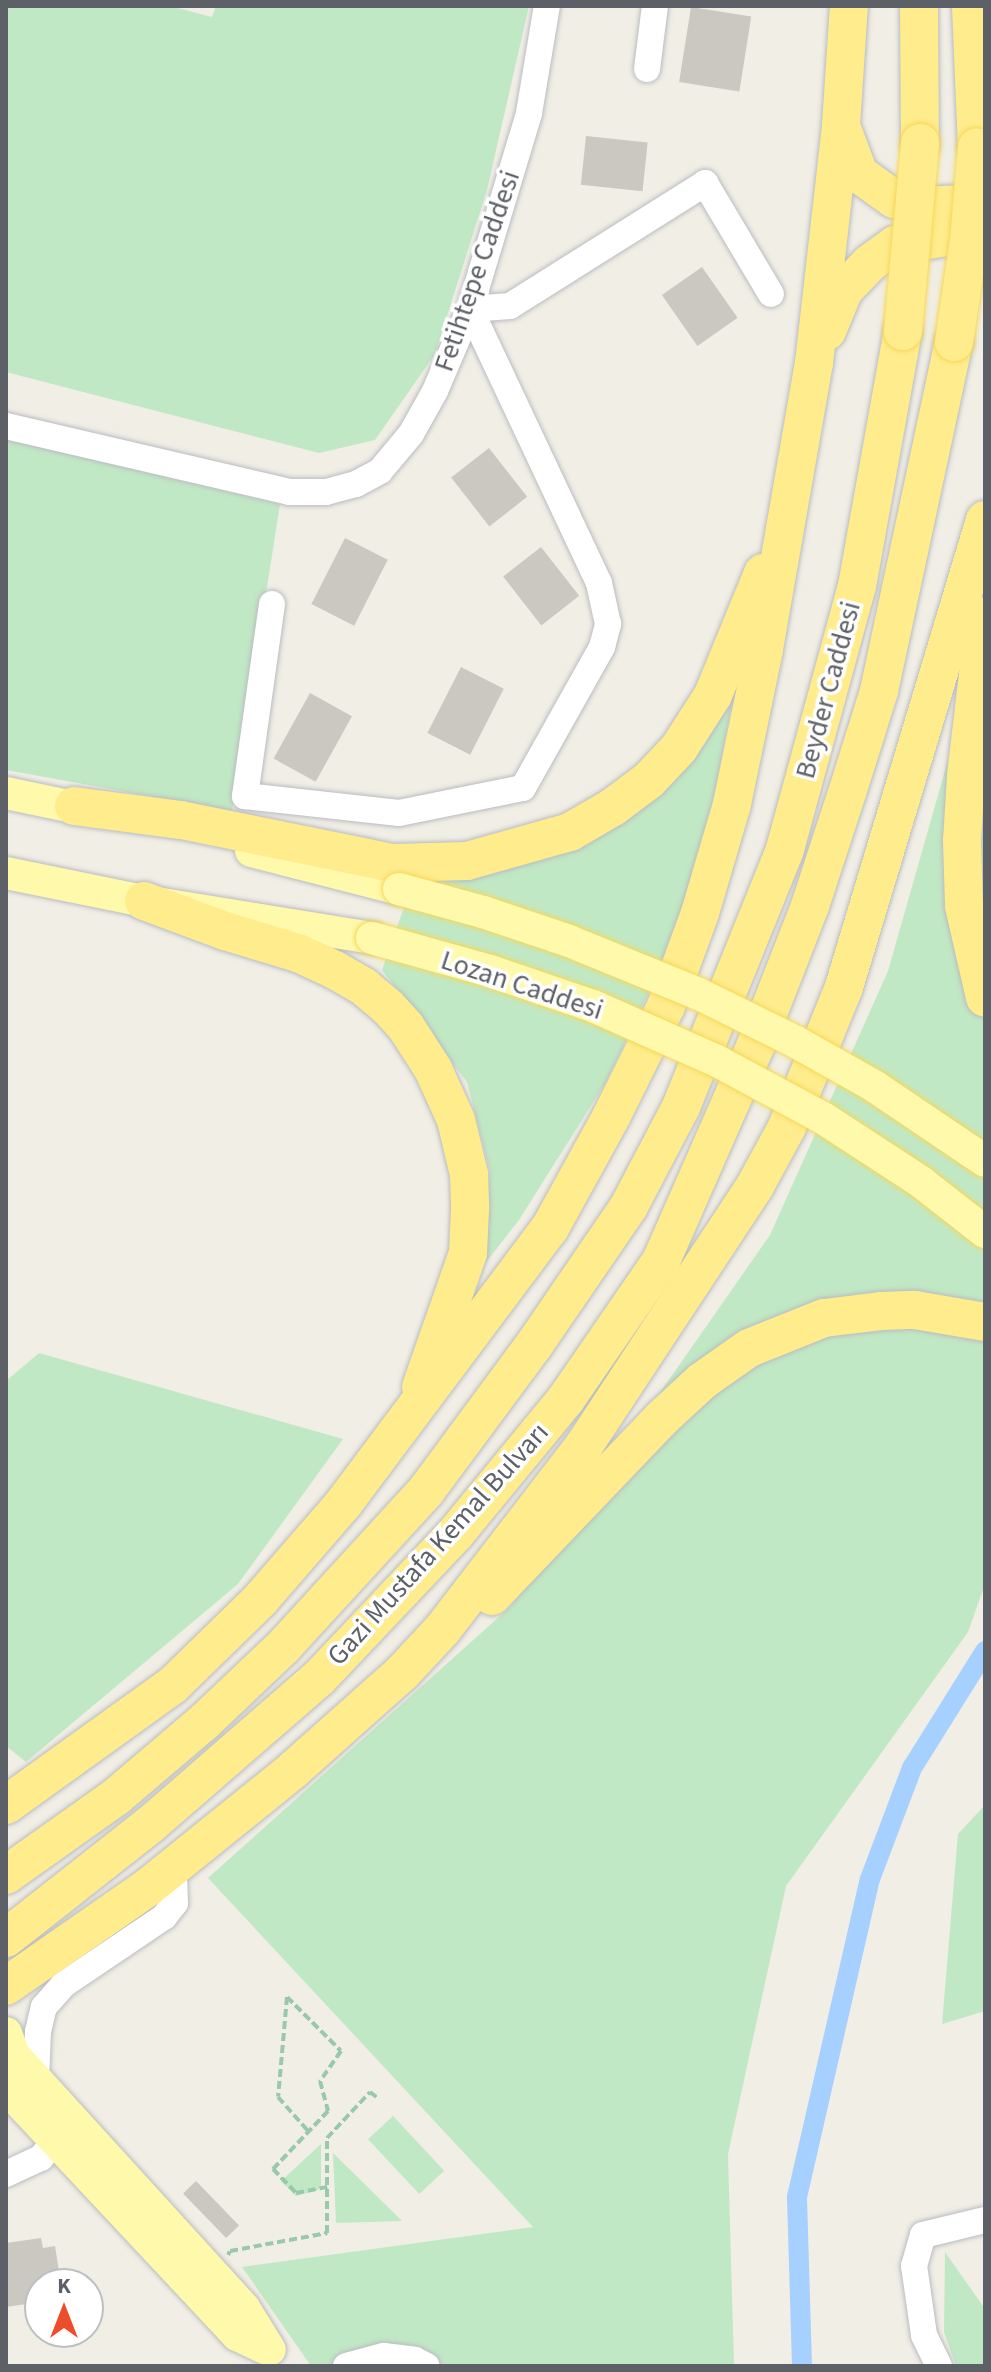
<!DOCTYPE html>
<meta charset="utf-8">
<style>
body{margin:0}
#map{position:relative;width:991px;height:2372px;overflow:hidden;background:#f0eee5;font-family:"Source Sans 3",sans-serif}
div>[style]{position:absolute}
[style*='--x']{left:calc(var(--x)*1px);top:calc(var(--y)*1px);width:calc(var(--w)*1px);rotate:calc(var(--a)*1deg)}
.green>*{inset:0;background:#c1e8c4;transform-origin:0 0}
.canal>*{height:20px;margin:-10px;padding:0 10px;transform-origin:10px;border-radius:10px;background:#a6d0ff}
.building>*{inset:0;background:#cbc8c2;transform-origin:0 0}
.path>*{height:4px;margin-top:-2px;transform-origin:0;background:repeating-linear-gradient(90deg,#99c9ab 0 8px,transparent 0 12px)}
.roads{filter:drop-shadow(0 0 2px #babcc1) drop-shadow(0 0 2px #babcc1)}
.minor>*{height:26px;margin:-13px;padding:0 13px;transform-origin:13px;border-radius:13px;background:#fff}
.major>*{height:32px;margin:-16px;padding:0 16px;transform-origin:16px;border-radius:16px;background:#fff9ab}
.highway>*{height:38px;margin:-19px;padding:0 19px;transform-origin:19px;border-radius:19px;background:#ffec8d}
.bridges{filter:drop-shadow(0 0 2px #f6d757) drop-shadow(0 0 2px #f6d757)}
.major-bridge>*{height:32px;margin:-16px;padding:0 16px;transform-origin:16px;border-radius:16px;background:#fff9ab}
.highway-bridge>*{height:38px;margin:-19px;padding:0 19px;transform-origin:19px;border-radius:19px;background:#ffec8d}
span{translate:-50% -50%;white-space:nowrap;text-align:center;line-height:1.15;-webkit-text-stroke:7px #fff;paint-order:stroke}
.street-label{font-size:28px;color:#5d6066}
.frame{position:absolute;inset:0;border:8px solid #5d6066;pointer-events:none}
.north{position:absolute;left:24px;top:2268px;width:80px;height:80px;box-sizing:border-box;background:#fff;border:2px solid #bebfc2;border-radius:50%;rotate:0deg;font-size:22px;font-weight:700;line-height:32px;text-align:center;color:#5d6066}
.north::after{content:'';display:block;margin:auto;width:28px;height:36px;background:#ef4c2b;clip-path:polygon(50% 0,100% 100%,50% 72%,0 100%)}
</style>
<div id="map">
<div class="green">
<i style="clip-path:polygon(6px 6px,170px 6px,212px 17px,216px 6px,529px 6px,487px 190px,435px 354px,375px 440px,319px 453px,6px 372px)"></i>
<i style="clip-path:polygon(6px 439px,280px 504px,232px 811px,6px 770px)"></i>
<i style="clip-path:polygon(985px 630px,985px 1584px,968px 1632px,786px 1886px,728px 2154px,734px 2366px,311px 2366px,242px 2267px,533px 2227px,208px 1878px,511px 1606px,770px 1235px,888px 971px)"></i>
<i style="clip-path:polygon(734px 693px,709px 822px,677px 933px,606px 1082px,519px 1220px,483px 1266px,490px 1171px,467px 1082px,382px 970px,416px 873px,579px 845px)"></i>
<i style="clip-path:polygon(39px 1353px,343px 1439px,238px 1584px,26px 1762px,6px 1746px,6px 1381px)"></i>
<i style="clip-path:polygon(985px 1805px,985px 2011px,942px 2024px,958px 1834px)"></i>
<i style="left:393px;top:2116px;width:75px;height:34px;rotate:47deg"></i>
<i style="clip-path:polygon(321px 2144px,321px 2189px,296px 2196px,281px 2181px)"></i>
<i style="clip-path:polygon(333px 2153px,402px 2221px,336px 2223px)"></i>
<i style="clip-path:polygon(945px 2252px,985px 2309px,985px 2366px,956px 2366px,944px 2332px)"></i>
</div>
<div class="canal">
<i style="--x:802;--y:2366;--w:169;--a:-91.7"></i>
<i style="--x:797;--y:2197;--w:326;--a:-77.1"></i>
<i style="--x:870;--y:1879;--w:119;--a:-69.3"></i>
<i style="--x:912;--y:1768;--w:138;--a:-58"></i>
</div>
<div class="building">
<i style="left:691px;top:7px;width:61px;height:76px;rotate:9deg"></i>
<i style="left:586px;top:136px;width:62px;height:49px;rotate:6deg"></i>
<i style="left:702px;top:267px;width:62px;height:49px;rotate:55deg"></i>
<i style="left:489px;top:448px;width:62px;height:48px;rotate:52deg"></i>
<i style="left:345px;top:538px;width:48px;height:74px;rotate:27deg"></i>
<i style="left:541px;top:547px;width:62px;height:48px;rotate:52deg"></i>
<i style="left:461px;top:667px;width:48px;height:74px;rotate:27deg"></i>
<i style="left:310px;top:693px;width:48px;height:75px;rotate:29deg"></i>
<i style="left:196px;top:2181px;width:62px;height:18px;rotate:46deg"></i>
<i style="clip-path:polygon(41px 2238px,43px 2248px,55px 2246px,61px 2284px,40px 2284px,40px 2302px,6px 2307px,6px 2243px)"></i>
</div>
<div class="path">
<i style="--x:287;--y:1997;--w:76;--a:45"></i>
<i style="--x:341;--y:2051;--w:37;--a:125"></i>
<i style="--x:320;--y:2081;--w:31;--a:75"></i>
<i style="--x:328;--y:2111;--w:80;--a:133.5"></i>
<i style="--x:273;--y:2169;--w:33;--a:46"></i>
<i style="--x:296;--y:2193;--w:32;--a:-11"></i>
<i style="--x:287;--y:1997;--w:100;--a:95.1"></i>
<i style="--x:278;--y:2097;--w:47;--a:48.5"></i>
<i style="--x:228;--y:2255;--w:4;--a:-63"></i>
<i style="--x:230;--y:2251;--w:99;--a:-10.5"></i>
<i style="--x:327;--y:2233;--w:95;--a:-90"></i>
<i style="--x:327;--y:2138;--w:63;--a:-46.9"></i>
<i style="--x:370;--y:2092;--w:11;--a:38"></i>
</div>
<div class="roads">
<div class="minor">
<i style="--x:647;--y:69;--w:64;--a:-82.8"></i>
<i style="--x:6;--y:426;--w:291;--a:13.1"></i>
<i style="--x:289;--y:492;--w:37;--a:0"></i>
<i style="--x:326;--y:492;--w:31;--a:-15"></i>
<i style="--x:356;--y:484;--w:27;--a:-28"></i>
<i style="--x:380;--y:471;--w:48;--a:-50"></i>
<i style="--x:411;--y:434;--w:49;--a:-60.8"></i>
<i style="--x:435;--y:391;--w:89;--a:-66.9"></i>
<i style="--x:470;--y:309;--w:205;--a:-73.2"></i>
<i style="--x:529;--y:113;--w:109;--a:-80.5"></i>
<i style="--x:272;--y:604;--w:194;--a:98"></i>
<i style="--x:245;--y:796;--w:155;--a:6.3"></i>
<i style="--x:399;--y:813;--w:126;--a:-11.4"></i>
<i style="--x:523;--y:788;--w:162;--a:-60.7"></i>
<i style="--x:602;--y:647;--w:24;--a:-75"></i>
<i style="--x:608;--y:624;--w:42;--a:-102.4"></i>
<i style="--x:599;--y:583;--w:303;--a:-115.2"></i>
<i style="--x:470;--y:309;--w:40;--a:-4.3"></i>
<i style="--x:510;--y:306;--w:231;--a:-32.2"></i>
<i style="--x:705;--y:183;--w:129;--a:59.3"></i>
<i style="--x:36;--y:2081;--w:49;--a:-87.7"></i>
<i style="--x:38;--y:2032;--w:26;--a:-77"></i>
<i style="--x:44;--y:2007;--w:29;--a:-49"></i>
<i style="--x:63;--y:1985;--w:122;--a:-34"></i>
<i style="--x:164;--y:1917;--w:18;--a:-52"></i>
<i style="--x:175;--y:1903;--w:36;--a:-92"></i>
<i style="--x:6;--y:2174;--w:38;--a:-25"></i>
<i style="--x:41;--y:2158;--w:21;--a:-53"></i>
<i style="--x:346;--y:2366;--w:39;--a:-15"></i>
<i style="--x:384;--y:2356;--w:31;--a:7"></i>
<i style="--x:415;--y:2360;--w:13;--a:27"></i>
<i style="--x:939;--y:2366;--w:34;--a:-116"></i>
<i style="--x:924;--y:2335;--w:70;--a:-98.2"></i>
<i style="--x:914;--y:2266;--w:32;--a:-74"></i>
<i style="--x:923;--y:2235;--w:64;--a:-13.6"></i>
</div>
<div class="major">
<i style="--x:6;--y:793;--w:93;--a:11.8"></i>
<i style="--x:251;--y:851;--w:153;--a:14.4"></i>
<i style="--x:6;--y:873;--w:141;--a:11.5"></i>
<i style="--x:144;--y:901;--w:231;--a:9.2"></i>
<i style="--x:6;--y:2033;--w:23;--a:70"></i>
<i style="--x:14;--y:2055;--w:342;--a:47.7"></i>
<i style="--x:244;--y:2308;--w:49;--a:58.2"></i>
<i style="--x:6;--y:2088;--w:338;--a:46.9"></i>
<i style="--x:237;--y:2335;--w:33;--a:25"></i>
</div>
<div class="highway">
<i style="--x:919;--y:6;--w:137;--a:89.6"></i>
<i style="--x:971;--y:6;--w:141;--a:87.6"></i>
<i style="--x:843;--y:131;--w:46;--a:69.6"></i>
<i style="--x:859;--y:174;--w:43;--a:35.5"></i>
<i style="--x:894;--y:199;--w:28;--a:15"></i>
<i style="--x:921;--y:206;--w:64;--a:-2.7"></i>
<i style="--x:827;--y:331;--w:44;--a:-67.5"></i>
<i style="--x:844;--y:290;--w:37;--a:-46"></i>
<i style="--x:870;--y:263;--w:31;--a:-36"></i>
<i style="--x:895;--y:245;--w:53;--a:-8.7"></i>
<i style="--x:947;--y:237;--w:30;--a:12"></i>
<i style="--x:976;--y:243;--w:11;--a:38"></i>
<i style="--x:985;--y:616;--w:161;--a:96.8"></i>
<i style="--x:966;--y:776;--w:65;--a:93.5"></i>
<i style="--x:962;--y:841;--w:65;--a:88.2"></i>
<i style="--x:964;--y:906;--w:94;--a:77.1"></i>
<i style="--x:74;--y:806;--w:108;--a:7.5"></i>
<i style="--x:181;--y:820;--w:216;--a:11.5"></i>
<i style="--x:393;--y:863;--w:74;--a:-1.5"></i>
<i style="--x:467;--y:861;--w:107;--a:-15.7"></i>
<i style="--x:570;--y:832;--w:50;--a:-30.2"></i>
<i style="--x:613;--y:807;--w:45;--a:-36.9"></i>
<i style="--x:649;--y:780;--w:44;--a:-46.8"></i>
<i style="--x:679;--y:748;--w:63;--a:-57.3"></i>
<i style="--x:713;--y:695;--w:132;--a:-67.7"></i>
<i style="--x:144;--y:901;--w:86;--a:20.3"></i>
<i style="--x:225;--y:931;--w:76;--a:16.8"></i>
<i style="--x:298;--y:953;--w:41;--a:24.7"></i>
<i style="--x:335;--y:970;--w:34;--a:30"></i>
<i style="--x:364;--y:987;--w:31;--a:40"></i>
<i style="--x:388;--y:1007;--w:27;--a:48"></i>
<i style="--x:406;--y:1027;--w:50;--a:57.3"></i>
<i style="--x:433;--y:1069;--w:56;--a:65.7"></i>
<i style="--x:456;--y:1120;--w:56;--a:76.5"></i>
<i style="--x:469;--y:1174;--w:35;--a:88"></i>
<i style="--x:470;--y:1209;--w:44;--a:92.6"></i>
<i style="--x:468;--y:1253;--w:142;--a:109.3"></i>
<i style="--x:492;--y:1596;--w:245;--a:-46.3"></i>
<i style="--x:661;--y:1419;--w:56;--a:-42.8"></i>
<i style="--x:702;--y:1381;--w:57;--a:-35.1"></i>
<i style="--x:749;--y:1348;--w:81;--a:-21.8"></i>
<i style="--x:824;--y:1318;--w:57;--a:-7"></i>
<i style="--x:881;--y:1311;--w:34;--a:-2"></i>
<i style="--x:915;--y:1310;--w:71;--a:9.7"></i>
<i style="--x:6;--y:1805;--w:206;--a:-35.7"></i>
<i style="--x:173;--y:1685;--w:122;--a:-44.3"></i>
<i style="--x:260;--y:1600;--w:128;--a:-49.1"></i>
<i style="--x:344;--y:1503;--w:344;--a:-53.2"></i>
<i style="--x:550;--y:1228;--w:127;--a:-61.2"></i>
<i style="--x:611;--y:1117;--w:124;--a:-63.6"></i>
<i style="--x:666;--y:1006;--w:99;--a:-69.9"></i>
<i style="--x:700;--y:913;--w:114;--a:-73.6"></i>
<i style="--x:732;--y:804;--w:158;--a:-78.3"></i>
<i style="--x:764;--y:649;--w:290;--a:-80.1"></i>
<i style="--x:814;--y:363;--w:240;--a:-83.5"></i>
<i style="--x:841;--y:125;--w:119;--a:-86.2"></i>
<i style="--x:6;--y:1875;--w:136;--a:-35.4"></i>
<i style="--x:117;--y:1796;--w:116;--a:-40.4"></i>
<i style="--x:205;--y:1721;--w:109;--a:-43.5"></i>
<i style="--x:284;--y:1646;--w:210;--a:-47.5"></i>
<i style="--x:426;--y:1491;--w:182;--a:-53.5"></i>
<i style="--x:534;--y:1345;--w:168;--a:-55.6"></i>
<i style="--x:629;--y:1206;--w:112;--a:-62.3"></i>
<i style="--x:681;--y:1107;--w:278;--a:-68"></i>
<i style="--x:785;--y:849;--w:273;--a:-74.7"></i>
<i style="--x:857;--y:586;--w:259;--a:-79.8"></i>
<i style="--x:6;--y:1938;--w:184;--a:-38.2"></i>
<i style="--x:151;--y:1824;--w:223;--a:-41"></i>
<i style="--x:319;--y:1678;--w:199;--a:-46.6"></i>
<i style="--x:456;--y:1533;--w:173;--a:-50.6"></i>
<i style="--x:566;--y:1399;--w:168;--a:-55.5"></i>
<i style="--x:661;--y:1261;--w:234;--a:-66.3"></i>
<i style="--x:755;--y:1047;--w:151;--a:-68.7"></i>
<i style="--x:810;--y:906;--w:122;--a:-71.9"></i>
<i style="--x:848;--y:790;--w:104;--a:-72.6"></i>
<i style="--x:879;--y:691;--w:357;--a:-77.9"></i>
<i style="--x:6;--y:1986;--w:172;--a:-34.8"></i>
<i style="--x:147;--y:1888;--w:188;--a:-38.9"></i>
<i style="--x:293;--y:1770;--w:146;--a:-41.7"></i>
<i style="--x:402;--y:1673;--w:59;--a:-47.1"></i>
<i style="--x:442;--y:1630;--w:231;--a:-52.4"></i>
<i style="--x:583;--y:1447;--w:313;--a:-56.6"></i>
<i style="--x:755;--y:1186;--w:67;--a:-61.5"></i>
<i style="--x:787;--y:1127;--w:151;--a:-67.8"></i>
<i style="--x:844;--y:987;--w:488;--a:-73.2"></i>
</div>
</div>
<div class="bridges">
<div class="major-bridge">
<i style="--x:399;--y:889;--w:87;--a:15.3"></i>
<i style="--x:483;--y:912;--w:91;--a:18.6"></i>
<i style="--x:569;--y:941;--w:140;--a:22.2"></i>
<i style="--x:699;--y:994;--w:108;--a:26.3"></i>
<i style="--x:796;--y:1042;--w:90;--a:29.4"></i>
<i style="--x:874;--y:1086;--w:134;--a:34"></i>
<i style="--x:372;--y:938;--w:123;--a:15.6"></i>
<i style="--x:490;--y:971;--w:109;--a:18.8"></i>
<i style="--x:593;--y:1006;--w:136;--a:23.9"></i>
<i style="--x:717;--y:1061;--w:120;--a:28.3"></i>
<i style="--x:823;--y:1118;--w:117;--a:33.1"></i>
<i style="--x:921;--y:1182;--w:81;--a:38"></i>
</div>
<div class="highway-bridge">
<i style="--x:903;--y:331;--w:189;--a:-84.8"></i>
<i style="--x:954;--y:342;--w:103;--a:-81.6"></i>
<i style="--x:969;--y:240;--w:93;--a:-85.1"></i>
</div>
</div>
<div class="street-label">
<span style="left:477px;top:271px;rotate:-71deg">Fetihtepe Caddesi</span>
<span style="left:828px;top:690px;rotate:-75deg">Beyder Caddesi</span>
<span style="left:522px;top:985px;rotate:18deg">Lozan Caddesi</span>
<span style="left:438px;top:1544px;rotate:-48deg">Gazi Mustafa Kemal Bulvarı</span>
</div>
<div class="frame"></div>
<div class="north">K</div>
</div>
